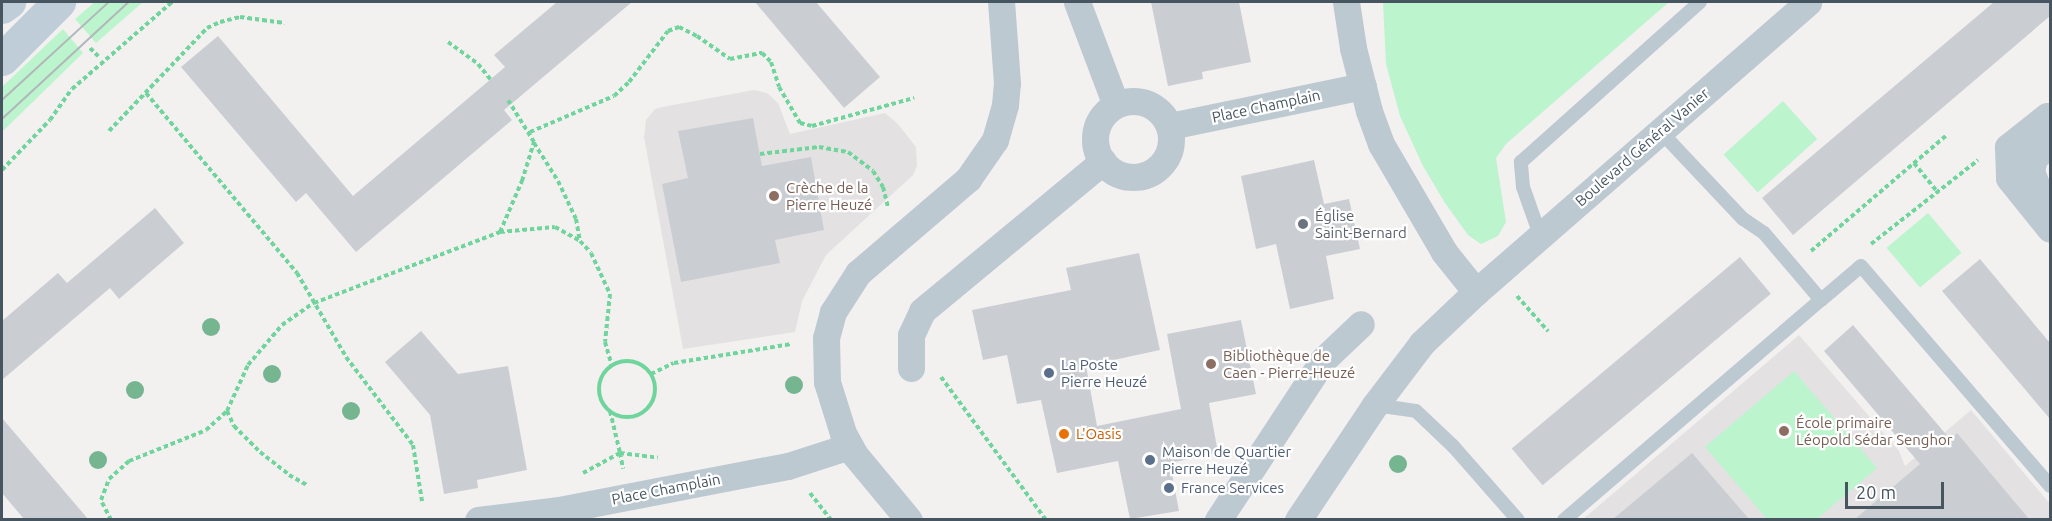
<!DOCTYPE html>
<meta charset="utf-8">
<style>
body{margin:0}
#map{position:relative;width:2052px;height:521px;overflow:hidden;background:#f3f0f0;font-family:Ubuntu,sans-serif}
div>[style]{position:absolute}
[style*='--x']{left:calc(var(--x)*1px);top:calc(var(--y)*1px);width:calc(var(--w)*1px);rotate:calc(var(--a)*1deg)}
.education>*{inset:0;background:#e4e1e2}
.green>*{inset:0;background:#bbf4cd;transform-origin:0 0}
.building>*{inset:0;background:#caced3;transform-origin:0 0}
.path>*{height:4px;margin-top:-2px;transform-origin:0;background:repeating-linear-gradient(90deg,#70d59c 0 4.5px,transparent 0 7.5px)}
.path>.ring{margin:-2px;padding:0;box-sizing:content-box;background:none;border:4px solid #70d59c;border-radius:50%}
.lane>*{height:14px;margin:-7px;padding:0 7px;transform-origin:7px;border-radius:7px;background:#bdc9d1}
.street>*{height:27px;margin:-13.5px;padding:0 13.5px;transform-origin:13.5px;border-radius:13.5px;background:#bdc9d1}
.street>.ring{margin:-13.5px;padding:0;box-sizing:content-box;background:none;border:27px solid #bdc9d1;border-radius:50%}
.secondary>*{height:33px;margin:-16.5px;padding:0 16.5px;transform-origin:16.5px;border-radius:16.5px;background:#bfcdd9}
.tram>*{height:1.5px;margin:-0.75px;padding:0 0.75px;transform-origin:0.75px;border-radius:0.75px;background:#b2b6bb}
.trees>*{width:18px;height:18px;margin:-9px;border-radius:50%;background:#75b590}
.dots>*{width:16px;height:16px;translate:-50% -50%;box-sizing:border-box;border:3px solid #fff;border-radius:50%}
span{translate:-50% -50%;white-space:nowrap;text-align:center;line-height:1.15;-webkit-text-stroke:4.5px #fff;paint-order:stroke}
.street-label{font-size:15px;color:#465560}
.education-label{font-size:15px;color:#785e54}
.left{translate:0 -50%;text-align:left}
.worship-label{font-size:15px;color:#5b616d}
.service-label{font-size:15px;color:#4e5e75}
.food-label{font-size:15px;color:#c56008}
.frame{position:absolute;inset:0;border:3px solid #465560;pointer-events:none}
.scale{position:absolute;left:1845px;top:482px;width:99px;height:27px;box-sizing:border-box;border:3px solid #465560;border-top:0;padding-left:8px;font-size:18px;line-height:21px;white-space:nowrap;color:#465560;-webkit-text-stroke:4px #fff;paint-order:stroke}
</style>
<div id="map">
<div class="education">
<i style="clip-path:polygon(754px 90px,767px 93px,778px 103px,790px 134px,885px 113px,898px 124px,916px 147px,917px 166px,913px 175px,826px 255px,802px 301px,795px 332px,683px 349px,644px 137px,646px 120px,655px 109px,662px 107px)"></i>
<i style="clip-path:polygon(1799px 335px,1899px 451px,1905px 466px,1971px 410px,2050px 504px,2050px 520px,1582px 520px)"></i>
</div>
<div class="green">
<i style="clip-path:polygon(95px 2px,143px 2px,96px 43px,75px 19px)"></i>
<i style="clip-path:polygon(1383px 2px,1669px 2px,1506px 144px,1496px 158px,1506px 222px,1498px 236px,1481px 244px,1468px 235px,1445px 203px,1423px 166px,1400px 116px,1386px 64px)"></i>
<i style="clip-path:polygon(63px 29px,83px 53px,2px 132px,2px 87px)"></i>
<i style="left:1783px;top:101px;width:51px;height:80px;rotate:48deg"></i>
<i style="left:1928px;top:213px;width:52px;height:54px;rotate:50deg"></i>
<i style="clip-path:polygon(1794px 371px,1877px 468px,1817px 519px,1767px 519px,1705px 447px)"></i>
</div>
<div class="building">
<i style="clip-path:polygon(557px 2px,632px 2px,504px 110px,512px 120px,356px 252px,306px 193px,296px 202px,181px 67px,218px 36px,353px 196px,505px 67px,494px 55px)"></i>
<i style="clip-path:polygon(755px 2px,816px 2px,880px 77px,844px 108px)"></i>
<i style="clip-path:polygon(1151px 2px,1239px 2px,1251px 62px,1202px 72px,1203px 79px,1168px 86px)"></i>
<i style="clip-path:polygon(1994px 2px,2050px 2px,2050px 16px,1793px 235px,1762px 198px)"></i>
<i style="clip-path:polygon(753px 118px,762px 166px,811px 157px,824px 230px,775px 240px,780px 263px,681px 282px,662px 184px,688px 178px,678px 131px)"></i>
<i style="clip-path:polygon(1314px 160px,1324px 204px,1349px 199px,1360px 249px,1326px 256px,1334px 299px,1290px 309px,1276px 244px,1256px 249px,1241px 176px)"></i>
<i style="clip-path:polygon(155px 208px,184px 243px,119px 299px,110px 288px,2px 380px,2px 321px,58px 273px,67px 283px)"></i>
<i style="clip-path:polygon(1139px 253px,1160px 350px,1086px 366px,1097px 426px,1181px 409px,1167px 334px,1241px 320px,1256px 394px,1209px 403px,1218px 453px,1170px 463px,1179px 511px,1130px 519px,1118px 461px,1057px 473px,1041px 400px,1017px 404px,1007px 355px,983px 360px,972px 310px,1071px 290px,1066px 268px)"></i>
<i style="left:1740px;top:257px;width:48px;height:298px;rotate:50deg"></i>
<i style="clip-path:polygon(1980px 259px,2050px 343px,2050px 419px,1942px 291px)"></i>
<i style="clip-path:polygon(1853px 325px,1950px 439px,1957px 433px,2029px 519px,1855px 519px,1920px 464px,1824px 351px)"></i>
<i style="clip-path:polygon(421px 331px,458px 374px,508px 366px,527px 470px,477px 480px,478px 488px,444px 494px,430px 415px,385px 362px)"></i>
<i style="clip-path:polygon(2px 418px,88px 519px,24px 519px,2px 493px)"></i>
<i style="clip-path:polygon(1692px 453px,1749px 519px,1613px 519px)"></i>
</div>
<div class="path">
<i style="--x:448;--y:42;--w:37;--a:36"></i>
<i style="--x:478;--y:64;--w:22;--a:51"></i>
<i style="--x:90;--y:48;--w:13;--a:45"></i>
<i style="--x:146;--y:93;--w:235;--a:50"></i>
<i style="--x:297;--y:273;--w:97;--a:59.7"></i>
<i style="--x:346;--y:357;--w:111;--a:52.7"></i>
<i style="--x:413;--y:445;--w:57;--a:80.9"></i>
<i style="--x:109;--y:131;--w:142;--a:-46.4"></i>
<i style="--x:207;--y:28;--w:14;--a:-25"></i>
<i style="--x:220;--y:22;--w:21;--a:-14"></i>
<i style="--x:240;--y:17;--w:45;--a:7.6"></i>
<i style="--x:530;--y:132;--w:91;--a:-23.2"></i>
<i style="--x:614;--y:96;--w:21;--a:-43"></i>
<i style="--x:629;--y:82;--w:64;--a:-52.6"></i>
<i style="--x:668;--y:31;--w:12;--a:-20"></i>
<i style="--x:679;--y:27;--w:20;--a:27"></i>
<i style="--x:697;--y:36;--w:40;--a:34.9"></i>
<i style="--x:730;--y:59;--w:33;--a:-11"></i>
<i style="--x:762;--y:53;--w:13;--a:45"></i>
<i style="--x:771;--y:62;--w:26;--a:72"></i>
<i style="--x:779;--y:87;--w:42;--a:59.7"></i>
<i style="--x:800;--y:123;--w:12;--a:14"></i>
<i style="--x:812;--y:126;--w:106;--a:-15.4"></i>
<i style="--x:534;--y:143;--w:45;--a:57.7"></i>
<i style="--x:558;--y:181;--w:42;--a:64.7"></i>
<i style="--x:576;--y:219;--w:22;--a:80"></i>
<i style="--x:760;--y:154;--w:59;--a:-6.8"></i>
<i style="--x:819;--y:147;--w:29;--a:10"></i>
<i style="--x:848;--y:152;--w:31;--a:37"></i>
<i style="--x:873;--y:171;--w:19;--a:58"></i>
<i style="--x:883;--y:187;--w:21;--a:76"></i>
<i style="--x:1914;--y:163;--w:36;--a:51"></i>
<i style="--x:2;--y:170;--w:69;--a:-46.2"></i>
<i style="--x:50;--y:120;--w:38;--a:-55"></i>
<i style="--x:72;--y:89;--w:133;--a:-41"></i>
<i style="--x:500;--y:232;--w:56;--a:-66.7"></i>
<i style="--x:522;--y:181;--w:41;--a:-72.9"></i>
<i style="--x:534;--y:142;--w:49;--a:-121.8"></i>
<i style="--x:1871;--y:244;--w:136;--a:-38.1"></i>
<i style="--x:1811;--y:251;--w:179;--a:-40.5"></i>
<i style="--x:1517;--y:296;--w:47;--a:48.5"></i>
<i class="ring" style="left:599px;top:361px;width:52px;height:52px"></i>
<i style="--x:651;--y:374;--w:25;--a:-26"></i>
<i style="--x:674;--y:363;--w:119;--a:-9.2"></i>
<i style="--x:941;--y:377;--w:177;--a:53.7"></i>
<i style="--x:227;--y:411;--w:17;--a:65"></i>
<i style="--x:234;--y:426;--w:37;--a:45"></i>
<i style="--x:260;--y:452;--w:37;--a:38"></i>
<i style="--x:289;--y:475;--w:21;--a:29"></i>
<i style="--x:610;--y:411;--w:43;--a:76.6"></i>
<i style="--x:620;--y:453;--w:38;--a:7"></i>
<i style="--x:583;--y:473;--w:42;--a:-28.4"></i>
<i style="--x:620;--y:453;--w:16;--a:79"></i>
<i style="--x:810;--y:493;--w:34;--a:52"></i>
<i style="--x:111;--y:520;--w:22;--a:-117"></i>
<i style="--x:101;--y:500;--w:22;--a:-69"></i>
<i style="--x:109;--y:479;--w:27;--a:-42"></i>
<i style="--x:129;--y:461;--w:83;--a:-21.9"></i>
<i style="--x:206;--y:430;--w:28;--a:-42"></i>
<i style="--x:227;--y:411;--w:51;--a:-65.5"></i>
<i style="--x:248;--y:365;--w:52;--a:-49.6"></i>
<i style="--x:282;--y:325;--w:39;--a:-35"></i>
<i style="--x:314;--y:303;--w:199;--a:-20.9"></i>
<i style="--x:500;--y:232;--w:55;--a:-5.2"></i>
<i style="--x:555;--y:227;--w:29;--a:29"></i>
<i style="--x:580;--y:241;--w:16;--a:47"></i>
<i style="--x:591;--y:253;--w:45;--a:65.1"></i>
<i style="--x:610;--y:294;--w:48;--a:95.9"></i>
<i style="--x:605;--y:342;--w:25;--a:74"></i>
</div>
<div class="lane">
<i style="--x:1540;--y:235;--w:51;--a:-109.5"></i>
<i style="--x:1523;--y:187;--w:25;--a:-95"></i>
<i style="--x:1521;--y:162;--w:240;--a:-41.8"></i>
<i style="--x:1821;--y:300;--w:52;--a:-40.4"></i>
<i style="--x:1861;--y:266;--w:290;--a:49.3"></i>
<i style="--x:1375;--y:405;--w:41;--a:8.3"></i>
<i style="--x:1416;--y:411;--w:51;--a:43.4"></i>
<i style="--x:1453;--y:446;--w:98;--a:48.7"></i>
<i style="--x:1564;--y:520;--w:338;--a:-40.6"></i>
<i style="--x:1821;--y:300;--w:88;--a:-130.4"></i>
<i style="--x:1764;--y:233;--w:25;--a:-146"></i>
<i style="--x:1743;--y:219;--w:121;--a:-133.3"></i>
</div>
<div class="street">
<i style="--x:1077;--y:2;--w:110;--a:69.3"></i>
<i style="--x:1346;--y:2;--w:47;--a:81.3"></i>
<i style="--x:1353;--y:48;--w:65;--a:75.7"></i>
<i style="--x:1369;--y:111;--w:35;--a:70"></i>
<i style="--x:1381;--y:144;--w:125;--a:59.7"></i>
<i style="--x:1444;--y:252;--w:51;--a:51.3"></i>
<i class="ring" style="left:1095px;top:101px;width:49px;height:49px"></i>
<i style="--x:2050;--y:117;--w:3;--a:-162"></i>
<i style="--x:2047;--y:116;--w:50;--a:141.5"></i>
<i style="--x:2008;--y:147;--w:31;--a:88"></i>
<i style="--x:2009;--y:178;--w:65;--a:51.2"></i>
<i style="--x:1170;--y:126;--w:197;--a:-11.7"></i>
<i style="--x:2050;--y:143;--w:22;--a:137"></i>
<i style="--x:2034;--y:158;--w:13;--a:103"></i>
<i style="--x:2031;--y:171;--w:17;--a:69"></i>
<i style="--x:2037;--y:187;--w:21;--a:53"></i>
<i style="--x:911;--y:368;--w:33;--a:-90"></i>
<i style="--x:911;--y:335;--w:26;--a:-65"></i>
<i style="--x:922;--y:311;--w:235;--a:-39.6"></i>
<i style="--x:478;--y:520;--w:82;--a:-7"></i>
<i style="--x:559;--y:510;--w:233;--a:-10.9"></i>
<i style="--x:788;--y:466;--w:65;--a:-17.9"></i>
<i style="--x:909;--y:520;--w:85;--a:-129.7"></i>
<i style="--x:855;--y:455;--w:25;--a:-119"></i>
<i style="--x:843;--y:433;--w:53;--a:-107.4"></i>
<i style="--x:827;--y:382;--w:44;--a:-91.3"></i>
<i style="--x:826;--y:338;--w:27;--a:-75"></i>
<i style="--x:833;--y:312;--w:46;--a:-57.3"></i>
<i style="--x:858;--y:273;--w:145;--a:-40.5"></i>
<i style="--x:968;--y:179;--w:47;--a:-55.3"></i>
<i style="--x:995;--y:140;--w:36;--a:-74"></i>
<i style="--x:1005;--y:105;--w:22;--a:-85"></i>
<i style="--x:1007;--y:83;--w:81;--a:-94.2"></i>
<i style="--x:1218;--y:520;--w:191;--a:-56.7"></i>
<i style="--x:1323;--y:360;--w:52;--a:-43.5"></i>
<i style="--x:1298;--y:520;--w:138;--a:-56.2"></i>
<i style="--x:1375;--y:405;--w:78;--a:-52.8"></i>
<i style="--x:1422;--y:343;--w:74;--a:-43.4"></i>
<i style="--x:1476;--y:292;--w:441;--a:-41.1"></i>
</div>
<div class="secondary">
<i style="--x:2;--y:7;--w:9;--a:-36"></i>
<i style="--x:2;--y:59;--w:81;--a:-45"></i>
</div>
<div class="tram">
<i style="--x:2;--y:100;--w:145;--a:-42.5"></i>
<i style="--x:2;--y:119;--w:173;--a:-42.7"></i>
</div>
<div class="trees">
<i style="left:211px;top:327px"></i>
<i style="left:272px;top:374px"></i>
<i style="left:794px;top:385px"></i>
<i style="left:135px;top:390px"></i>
<i style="left:351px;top:411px"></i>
<i style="left:98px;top:460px"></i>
<i style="left:1398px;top:464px"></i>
</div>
<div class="dots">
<i style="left:774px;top:196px;background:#8d6e63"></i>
<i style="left:1303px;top:224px;background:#6b7280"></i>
<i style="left:1211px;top:364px;background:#8d6e63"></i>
<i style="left:1049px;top:373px;background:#5c6f8a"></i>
<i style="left:1784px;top:431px;background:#8d6e63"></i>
<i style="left:1064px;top:434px;background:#e8710a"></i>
<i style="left:1150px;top:460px;background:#5c6f8a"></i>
<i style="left:1169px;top:488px;background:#5c6f8a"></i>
</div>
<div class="street-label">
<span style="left:1266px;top:106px;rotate:-12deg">Place Champlain</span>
<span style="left:1642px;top:147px;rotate:-41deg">Boulevard Général Vanier</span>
<span style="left:666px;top:489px;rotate:-11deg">Place Champlain</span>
</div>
<div class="education-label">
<span class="left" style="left:786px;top:196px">Crèche de la<br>Pierre Heuzé</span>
<span class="left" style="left:1223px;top:364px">Bibliothèque de<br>Caen - Pierre-Heuzé</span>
<span class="left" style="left:1796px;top:431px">École primaire<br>Léopold Sédar Senghor</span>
</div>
<div class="worship-label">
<span class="left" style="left:1315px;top:224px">Église<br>Saint-Bernard</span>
</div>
<div class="service-label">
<span class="left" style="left:1061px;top:373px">La Poste<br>Pierre Heuzé</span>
<span class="left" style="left:1162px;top:460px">Maison de Quartier<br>Pierre Heuzé</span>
<span class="left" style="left:1181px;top:488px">France Services</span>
</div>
<div class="food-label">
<span class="left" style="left:1076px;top:434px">L'Oasis</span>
</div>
<div class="frame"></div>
<div class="scale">20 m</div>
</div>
